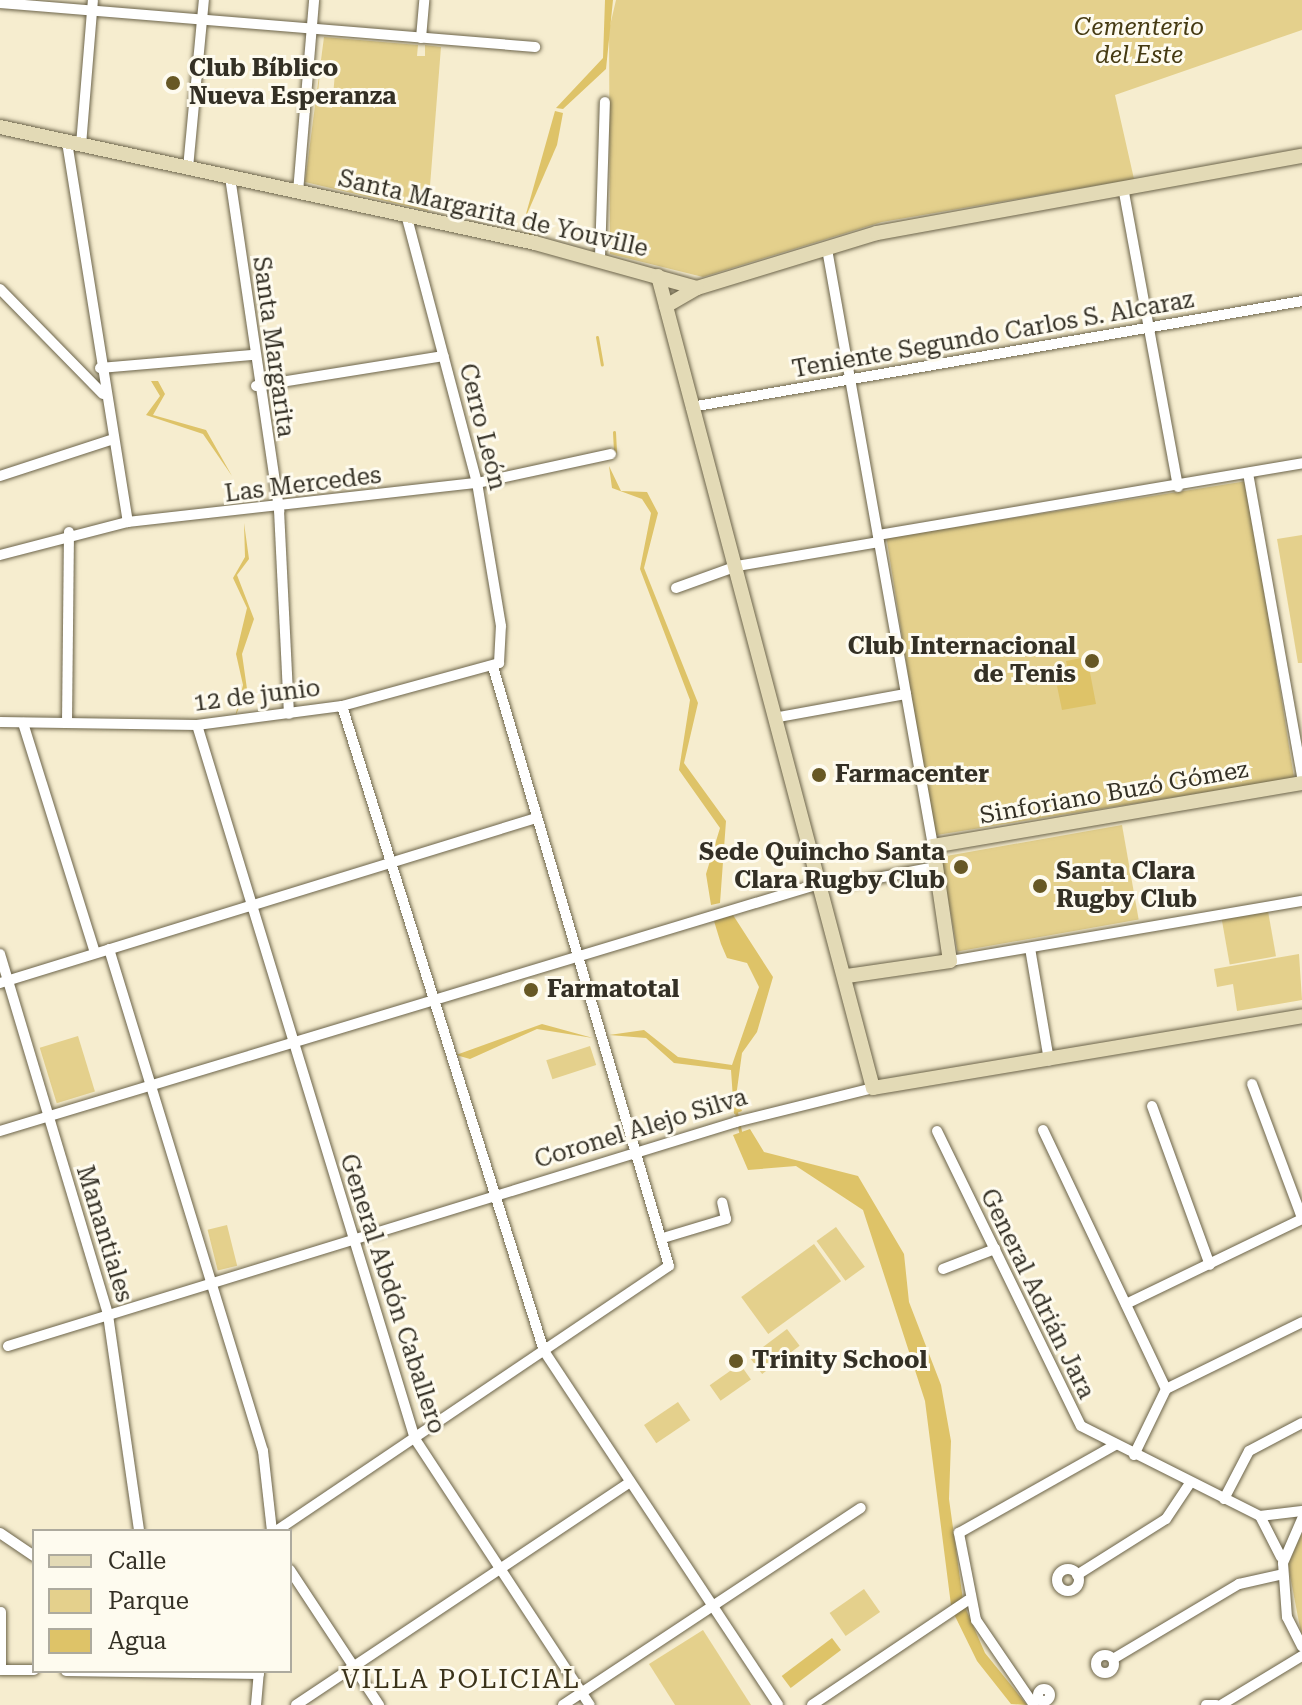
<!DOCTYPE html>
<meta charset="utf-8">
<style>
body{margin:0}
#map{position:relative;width:1302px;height:1705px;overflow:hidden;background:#f6edcf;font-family:"Roboto Serif",serif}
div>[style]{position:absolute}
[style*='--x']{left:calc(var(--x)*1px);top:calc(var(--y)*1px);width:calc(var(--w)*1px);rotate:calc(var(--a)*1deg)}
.green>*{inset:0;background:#e4d08c;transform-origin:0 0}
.water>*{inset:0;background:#dec368;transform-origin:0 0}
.stream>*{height:3px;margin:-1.5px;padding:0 1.5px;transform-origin:1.5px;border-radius:1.5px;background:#dec368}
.roads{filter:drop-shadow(0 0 2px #6c644a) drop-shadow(0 0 2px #6c644a)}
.street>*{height:10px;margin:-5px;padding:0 5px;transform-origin:5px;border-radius:5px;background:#fff}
.street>.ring{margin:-5px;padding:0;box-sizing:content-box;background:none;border:10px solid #fff;border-radius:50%}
.secondary>*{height:14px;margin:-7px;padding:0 7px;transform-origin:7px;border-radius:7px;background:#e3dab6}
.dots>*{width:22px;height:22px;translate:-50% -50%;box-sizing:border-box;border:4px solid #fefbef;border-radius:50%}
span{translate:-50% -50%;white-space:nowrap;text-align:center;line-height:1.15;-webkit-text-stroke:6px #fefbef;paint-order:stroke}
.park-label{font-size:24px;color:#453a12;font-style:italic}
.poi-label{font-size:24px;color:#343025;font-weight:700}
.left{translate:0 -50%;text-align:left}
.right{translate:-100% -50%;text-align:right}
.street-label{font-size:24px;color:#343025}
.neighbourhood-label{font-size:26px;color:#3b331a;letter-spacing:2px}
.legend{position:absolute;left:32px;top:1529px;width:260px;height:144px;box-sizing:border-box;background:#fefbef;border:2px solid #adaa9e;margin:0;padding:10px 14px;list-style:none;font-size:24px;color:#343025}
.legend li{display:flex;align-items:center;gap:16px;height:40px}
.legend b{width:40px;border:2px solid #adaa9e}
</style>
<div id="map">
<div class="green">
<i style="clip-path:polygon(616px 0,1302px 0,1302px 30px,1115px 95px,1134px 179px,882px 222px,703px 277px,610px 254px,609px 30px)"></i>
<i style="clip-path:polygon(evenodd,324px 37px,418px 45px,417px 56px,425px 56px,425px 45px,441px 47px,428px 211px,305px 182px,324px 37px,321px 60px,336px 61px,332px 108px,317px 106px,321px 60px)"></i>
<i style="left:1247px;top:481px;width:301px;height:365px;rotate:81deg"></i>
<i style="clip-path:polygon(1302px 535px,1302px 663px,1298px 663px,1277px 539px)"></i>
<i style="left:1122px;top:825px;width:96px;height:184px;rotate:80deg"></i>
<i style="left:1268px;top:911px;width:46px;height:47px;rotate:80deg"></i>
<i style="clip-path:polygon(1299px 954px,1302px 1000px,1237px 1011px,1233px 984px,1217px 987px,1214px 969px)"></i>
<i style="left:78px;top:1036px;width:58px;height:40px;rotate:73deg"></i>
<i style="left:590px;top:1046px;width:20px;height:46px;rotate:72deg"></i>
<i style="left:227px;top:1225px;width:42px;height:20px;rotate:76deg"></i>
<i style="left:836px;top:1227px;width:49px;height:24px;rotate:54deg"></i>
<i style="left:814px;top:1244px;width:46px;height:90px;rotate:54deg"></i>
<i style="left:787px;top:1329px;width:21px;height:47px;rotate:53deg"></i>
<i style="left:740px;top:1364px;width:19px;height:37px;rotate:55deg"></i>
<i style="left:678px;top:1402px;width:22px;height:41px;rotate:56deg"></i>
<i style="clip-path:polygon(1302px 1533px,1302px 1638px,1288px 1565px)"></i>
<i style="left:864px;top:1589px;width:28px;height:42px;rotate:55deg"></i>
<i style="clip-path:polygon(703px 1630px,751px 1705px,675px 1705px,649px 1664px)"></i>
</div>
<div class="water">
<i style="clip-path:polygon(605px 0,613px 0,606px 69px,563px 109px,556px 108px,603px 58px)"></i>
<i style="clip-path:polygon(555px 111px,563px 113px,557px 145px,524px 221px)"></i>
<i style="clip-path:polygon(151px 381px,158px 381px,165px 394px,153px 415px,206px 430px,232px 476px,203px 434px,146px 415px,160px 396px)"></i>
<i style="clip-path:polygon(609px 466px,621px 491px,647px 492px,658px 513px,644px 568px,698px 703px,684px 763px,726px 821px,720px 903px,711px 905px,706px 874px,720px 828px,679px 770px,690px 700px,640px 569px,651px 513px,642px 499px,612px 488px)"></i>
<i style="clip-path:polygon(244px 523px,249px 559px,237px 575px,254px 619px,242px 654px,247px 689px,235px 717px,243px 685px,236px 654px,247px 608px,233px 578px,245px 557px)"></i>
<i style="clip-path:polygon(1087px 657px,1096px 704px,1062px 710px,1057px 686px,1070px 683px,1066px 661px)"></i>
<i style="clip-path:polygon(733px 915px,773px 977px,757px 1032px,742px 1053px,736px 1097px,742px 1111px,734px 1114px,731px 1070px,674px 1063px,646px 1038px,609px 1035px,644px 1030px,678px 1057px,732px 1065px,759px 987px,747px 963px,727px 958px,721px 944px,714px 921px)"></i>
<i style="clip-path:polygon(542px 1024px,593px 1038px,537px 1029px,470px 1059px,456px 1055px)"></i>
<i style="clip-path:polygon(750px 1129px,764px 1152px,858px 1176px,904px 1254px,909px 1302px,941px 1385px,951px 1441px,949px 1499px,963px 1600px,951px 1605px,925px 1401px,863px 1210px,796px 1166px,748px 1170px,733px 1135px)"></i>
<i style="clip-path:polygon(964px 1605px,985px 1653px,1027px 1705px,1011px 1704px,977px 1661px,952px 1610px)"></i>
<i style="left:832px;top:1638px;width:15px;height:63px;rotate:53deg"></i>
</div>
<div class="stream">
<i style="--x:524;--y:216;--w:23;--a:72"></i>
<i style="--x:597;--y:337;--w:28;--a:80"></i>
<i style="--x:614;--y:432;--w:19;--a:87"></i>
<i style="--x:736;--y:1112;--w:24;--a:78"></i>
</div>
<div class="roads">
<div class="street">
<i style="--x:0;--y:3;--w:537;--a:4.7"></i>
<i style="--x:421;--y:38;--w:38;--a:-85"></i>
<i style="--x:67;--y:142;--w:385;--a:80.9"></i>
<i style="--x:81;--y:145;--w:145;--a:-85.3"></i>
<i style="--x:188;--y:168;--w:169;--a:-84.6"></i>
<i style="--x:230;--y:177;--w:337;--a:81.6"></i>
<i style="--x:279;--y:510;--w:204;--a:87.2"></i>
<i style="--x:1123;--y:187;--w:305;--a:79.6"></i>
<i style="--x:298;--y:192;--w:193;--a:-85.2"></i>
<i style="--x:827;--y:249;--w:606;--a:79.93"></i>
<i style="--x:600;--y:258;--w:156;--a:-88.2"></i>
<i style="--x:0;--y:289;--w:147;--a:45.6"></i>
<i style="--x:100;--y:368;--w:152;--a:-4.9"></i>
<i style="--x:256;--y:386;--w:190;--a:-9.1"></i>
<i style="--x:691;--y:407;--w:620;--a:-9.84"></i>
<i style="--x:1248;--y:473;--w:308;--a:79.9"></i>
<i style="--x:0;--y:476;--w:117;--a:-18"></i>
<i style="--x:878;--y:535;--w:430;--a:-9.6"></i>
<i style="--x:0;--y:555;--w:132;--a:-14.5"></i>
<i style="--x:128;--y:522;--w:351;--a:-6.4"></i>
<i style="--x:477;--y:483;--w:137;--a:-12.2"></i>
<i style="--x:676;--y:588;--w:65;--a:-19.8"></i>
<i style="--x:737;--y:566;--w:144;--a:-9.6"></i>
<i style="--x:342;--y:706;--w:676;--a:72.61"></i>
<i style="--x:544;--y:1351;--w:424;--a:56.5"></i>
<i style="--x:779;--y:717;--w:129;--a:-10.3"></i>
<i style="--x:0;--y:722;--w:197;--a:0.9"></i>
<i style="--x:197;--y:725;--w:146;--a:-7.5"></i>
<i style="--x:342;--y:706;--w:163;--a:-15.3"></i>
<i style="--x:499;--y:663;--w:37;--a:-87"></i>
<i style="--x:501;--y:626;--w:145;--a:-99.5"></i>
<i style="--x:477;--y:483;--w:278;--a:-104.8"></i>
<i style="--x:23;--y:723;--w:241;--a:72.6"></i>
<i style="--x:67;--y:723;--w:191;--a:-89.4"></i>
<i style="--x:197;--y:725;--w:747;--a:73.02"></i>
<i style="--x:415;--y:1439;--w:318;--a:56.7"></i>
<i style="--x:851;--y:883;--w:86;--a:-10.7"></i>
<i style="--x:1030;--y:948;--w:114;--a:80.4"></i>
<i style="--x:109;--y:949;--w:525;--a:72.95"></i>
<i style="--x:263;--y:1451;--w:81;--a:83.6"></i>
<i style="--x:0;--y:954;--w:377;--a:73.3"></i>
<i style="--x:108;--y:1315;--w:218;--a:81.8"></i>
<i style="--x:950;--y:961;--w:357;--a:-9.7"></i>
<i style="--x:0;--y:983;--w:561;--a:-17.11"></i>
<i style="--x:1252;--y:1084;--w:143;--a:69.5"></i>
<i style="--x:1152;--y:1106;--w:169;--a:70"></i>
<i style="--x:1043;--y:1130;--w:287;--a:64.6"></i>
<i style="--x:0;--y:1131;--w:859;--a:-16.79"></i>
<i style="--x:937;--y:1131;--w:328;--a:64"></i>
<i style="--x:1081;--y:1426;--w:200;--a:26.7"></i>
<i style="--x:1260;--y:1516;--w:42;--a:-6.8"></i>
<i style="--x:663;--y:1238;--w:66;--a:-16.8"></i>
<i style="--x:726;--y:1219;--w:17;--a:-103"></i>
<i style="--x:943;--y:1269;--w:56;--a:-21"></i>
<i style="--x:1126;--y:1304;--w:195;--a:-25.8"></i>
<i style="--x:8;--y:1346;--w:762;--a:-17.1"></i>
<i style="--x:736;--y:1122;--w:141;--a:-13.9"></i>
<i style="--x:1134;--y:1455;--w:73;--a:-64.1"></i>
<i style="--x:1166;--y:1389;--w:152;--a:-26.2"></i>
<i style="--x:1224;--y:1499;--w:54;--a:-62.5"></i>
<i style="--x:1249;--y:1451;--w:60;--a:-27.8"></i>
<i style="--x:1260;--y:1516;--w:46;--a:62.9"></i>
<i style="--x:1302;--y:1519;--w:48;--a:113.4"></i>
<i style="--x:1283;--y:1563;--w:54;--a:85.8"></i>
<i style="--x:1287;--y:1617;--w:33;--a:63"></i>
<i style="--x:276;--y:1531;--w:474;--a:-34"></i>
<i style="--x:669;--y:1266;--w:624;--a:-106.37"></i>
<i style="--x:0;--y:1533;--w:41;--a:34.1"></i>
<i class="ring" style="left:1057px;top:1569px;width:12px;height:12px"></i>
<i style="--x:290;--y:1570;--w:162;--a:56.6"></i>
<i style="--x:1077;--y:1575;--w:105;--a:-32.2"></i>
<i style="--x:1166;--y:1519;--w:43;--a:-56.3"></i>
<i class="ring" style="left:1096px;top:1655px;width:8px;height:8px"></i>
<i style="--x:1113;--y:1659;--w:147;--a:-30.8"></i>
<i style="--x:1239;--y:1584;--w:45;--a:-12.8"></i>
<i style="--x:0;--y:1670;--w:34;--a:0"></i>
<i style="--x:1;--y:1670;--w:58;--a:-90"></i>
<i style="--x:66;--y:1671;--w:193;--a:0.9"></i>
<i class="ring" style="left:1038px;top:1689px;width:2px;height:2px"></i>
<i style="--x:256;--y:1705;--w:34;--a:-85"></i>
<i style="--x:296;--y:1705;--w:402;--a:-33.7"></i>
<i style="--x:563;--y:1705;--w:357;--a:-33.5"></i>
<i style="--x:812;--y:1705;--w:188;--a:-33.9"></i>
<i style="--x:1034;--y:1705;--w:103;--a:-124.3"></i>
<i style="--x:976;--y:1620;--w:89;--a:-101.1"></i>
<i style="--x:959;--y:1533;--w:179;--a:-29.4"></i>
<i style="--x:1206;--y:1705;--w:10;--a:0"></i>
<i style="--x:1221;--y:1705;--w:95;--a:-31.2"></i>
</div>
<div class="secondary">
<i style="--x:0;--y:127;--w:547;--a:12.23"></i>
<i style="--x:535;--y:243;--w:168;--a:15.5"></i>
<i style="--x:697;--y:288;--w:188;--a:-17"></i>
<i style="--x:877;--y:233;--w:432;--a:-10.3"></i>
<i style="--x:658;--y:276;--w:840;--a:75.17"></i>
<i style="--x:873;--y:1088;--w:435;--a:-9.5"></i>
<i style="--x:666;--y:306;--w:36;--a:-30"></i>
<i style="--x:847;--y:976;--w:104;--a:-8.3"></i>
<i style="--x:950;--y:961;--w:116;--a:-98.4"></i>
<i style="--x:933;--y:846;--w:374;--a:-9.7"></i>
</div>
</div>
<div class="dots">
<i style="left:173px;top:83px;background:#675825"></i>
<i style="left:1092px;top:661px;background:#675825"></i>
<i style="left:819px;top:775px;background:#675825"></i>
<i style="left:961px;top:867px;background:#675825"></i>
<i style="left:1040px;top:886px;background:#675825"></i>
<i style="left:531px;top:990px;background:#675825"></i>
<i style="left:736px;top:1361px;background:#675825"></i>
</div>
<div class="park-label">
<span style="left:1139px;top:42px">Cementerio<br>del Este</span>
</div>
<div class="poi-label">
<span class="left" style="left:189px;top:83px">Club Bíblico<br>Nueva Esperanza</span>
<span class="right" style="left:1076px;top:661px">Club Internacional<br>de Tenis</span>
<span class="left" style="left:835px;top:775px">Farmacenter</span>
<span class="right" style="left:945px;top:867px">Sede Quincho Santa<br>Clara Rugby Club</span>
<span class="left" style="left:1056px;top:886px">Santa Clara<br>Rugby Club</span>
<span class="left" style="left:547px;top:990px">Farmatotal</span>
<span class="left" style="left:752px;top:1361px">Trinity School</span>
</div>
<div class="street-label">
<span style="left:493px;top:214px;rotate:13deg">Santa Margarita de Youville</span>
<span style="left:993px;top:335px;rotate:-10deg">Teniente Segundo Carlos S. Alcaraz</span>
<span style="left:273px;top:347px;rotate:82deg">Santa Margarita</span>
<span style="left:482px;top:427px;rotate:76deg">Cerro León</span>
<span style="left:303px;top:485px;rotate:-7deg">Las Mercedes</span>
<span style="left:257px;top:696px;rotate:-7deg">12 de junio</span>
<span style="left:1114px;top:793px;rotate:-10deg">Sinforiano Buzó Gómez</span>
<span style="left:641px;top:1129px;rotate:-17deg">Coronel Alejo Silva</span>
<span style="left:104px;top:1234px;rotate:73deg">Manantiales</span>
<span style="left:392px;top:1294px;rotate:72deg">General Abdón Caballero</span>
<span style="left:1037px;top:1294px;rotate:64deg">General Adrián Jara</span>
</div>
<div class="neighbourhood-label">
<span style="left:461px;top:1680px">VILLA POLICIAL</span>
</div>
<ul class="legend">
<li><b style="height:10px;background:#e3dab6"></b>Calle</li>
<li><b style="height:22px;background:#e4d08c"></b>Parque</li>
<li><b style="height:22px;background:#dec368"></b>Agua</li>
</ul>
</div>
